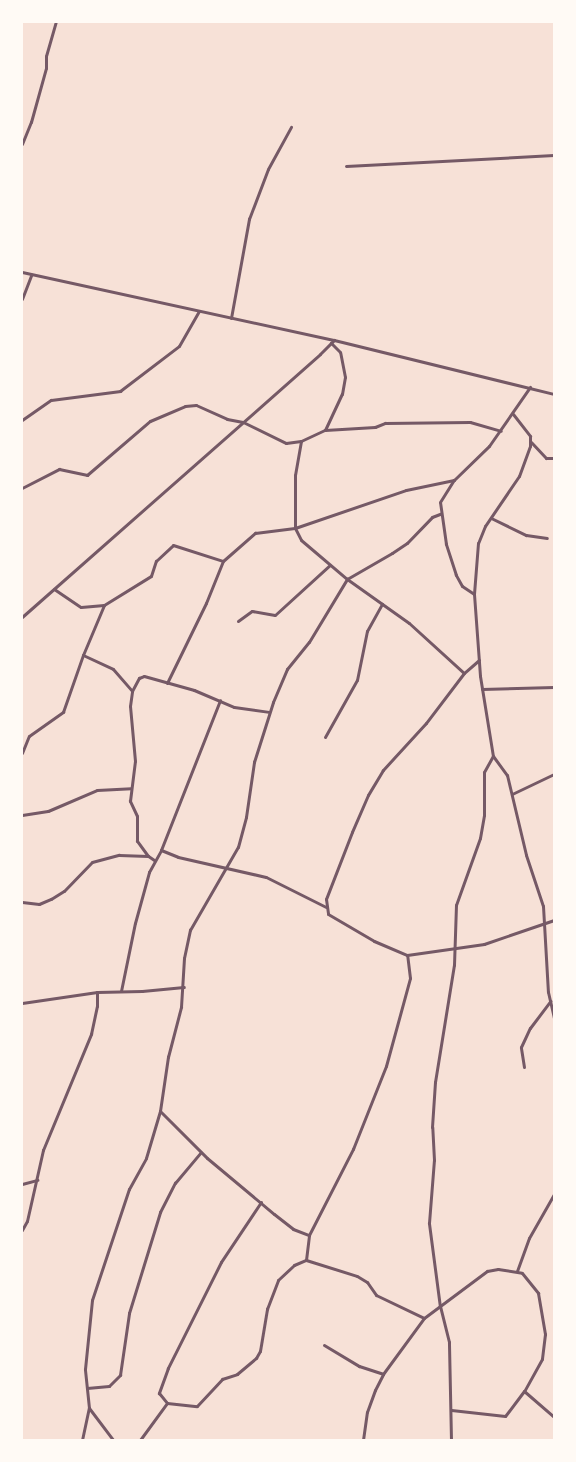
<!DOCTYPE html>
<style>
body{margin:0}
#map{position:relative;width:576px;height:1462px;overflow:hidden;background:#f7e1d7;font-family:"Work Sans",sans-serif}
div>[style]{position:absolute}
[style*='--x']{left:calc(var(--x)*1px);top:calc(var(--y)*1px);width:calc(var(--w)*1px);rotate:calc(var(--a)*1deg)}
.minor>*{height:3px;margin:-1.5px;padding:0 1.5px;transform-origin:1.5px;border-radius:1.5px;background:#755966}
span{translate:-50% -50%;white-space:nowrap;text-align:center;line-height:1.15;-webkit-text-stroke:3px #fffaf5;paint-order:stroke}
.frame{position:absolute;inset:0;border:23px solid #fffaf5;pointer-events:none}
</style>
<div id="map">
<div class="minor">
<i style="--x:22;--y:144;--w:24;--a:-68"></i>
<i style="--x:31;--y:122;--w:56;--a:-74.5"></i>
<i style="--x:46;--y:68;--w:12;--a:-90"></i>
<i style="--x:46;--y:56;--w:35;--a:-74"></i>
<i style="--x:346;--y:166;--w:208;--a:-3"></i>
<i style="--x:22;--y:272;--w:319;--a:12.3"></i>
<i style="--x:334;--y:340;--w:227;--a:13.8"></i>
<i style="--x:22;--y:299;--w:26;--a:-69"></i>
<i style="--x:231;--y:318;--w:101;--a:-79.7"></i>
<i style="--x:249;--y:219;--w:53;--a:-69.2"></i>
<i style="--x:268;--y:169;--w:48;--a:-61.3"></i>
<i style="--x:513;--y:414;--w:28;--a:52"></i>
<i style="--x:530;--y:436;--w:10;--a:90"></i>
<i style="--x:530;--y:446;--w:32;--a:110"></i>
<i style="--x:519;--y:476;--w:60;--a:124.2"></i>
<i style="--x:485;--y:526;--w:18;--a:112"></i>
<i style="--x:478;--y:543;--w:51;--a:94.5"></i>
<i style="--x:474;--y:594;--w:82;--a:85.8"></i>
<i style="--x:480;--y:676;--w:81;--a:80.8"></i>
<i style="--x:493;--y:756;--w:24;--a:54"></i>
<i style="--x:507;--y:775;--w:82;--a:76.6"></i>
<i style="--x:526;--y:855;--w:54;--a:71.6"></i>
<i style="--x:543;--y:906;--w:86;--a:86.7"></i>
<i style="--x:548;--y:992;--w:27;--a:77"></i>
<i style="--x:22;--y:420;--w:35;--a:-35"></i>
<i style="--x:51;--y:400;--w:70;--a:-7.4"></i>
<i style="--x:120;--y:391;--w:74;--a:-37.3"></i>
<i style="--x:179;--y:346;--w:40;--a:-60.3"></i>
<i style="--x:325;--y:430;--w:40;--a:-65"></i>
<i style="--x:342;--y:394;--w:17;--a:-80"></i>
<i style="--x:345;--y:377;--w:25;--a:-101"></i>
<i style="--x:340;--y:352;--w:13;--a:-135"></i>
<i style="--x:301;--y:441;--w:35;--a:100"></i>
<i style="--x:295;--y:475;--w:53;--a:90"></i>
<i style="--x:295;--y:528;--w:13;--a:63"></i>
<i style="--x:301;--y:540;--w:60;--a:40.3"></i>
<i style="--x:347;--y:579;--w:76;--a:35.4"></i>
<i style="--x:409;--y:623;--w:74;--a:42.3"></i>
<i style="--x:531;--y:442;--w:22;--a:47"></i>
<i style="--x:546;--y:458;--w:8;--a:0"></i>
<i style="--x:22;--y:488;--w:42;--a:-27.2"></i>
<i style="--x:59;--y:469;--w:29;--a:12"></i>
<i style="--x:87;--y:475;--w:83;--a:-40.6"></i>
<i style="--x:150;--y:421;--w:38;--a:-23"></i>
<i style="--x:185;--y:406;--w:11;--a:-5"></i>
<i style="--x:196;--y:405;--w:34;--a:24"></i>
<i style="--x:227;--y:419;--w:16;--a:11"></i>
<i style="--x:243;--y:422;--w:48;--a:26"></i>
<i style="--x:286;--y:443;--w:15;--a:-8"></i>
<i style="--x:301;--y:441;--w:26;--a:-25"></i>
<i style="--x:325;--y:430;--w:50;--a:-3.4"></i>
<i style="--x:375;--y:427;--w:11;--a:-22"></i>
<i style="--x:385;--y:423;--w:85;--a:-0.7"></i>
<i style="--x:470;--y:422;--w:32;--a:16"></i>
<i style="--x:491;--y:518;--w:39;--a:26"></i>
<i style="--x:526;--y:535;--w:21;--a:8"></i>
<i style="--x:54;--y:589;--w:32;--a:34"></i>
<i style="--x:81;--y:607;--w:23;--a:-5"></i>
<i style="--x:474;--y:594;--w:14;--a:-146"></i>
<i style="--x:462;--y:586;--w:13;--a:-119"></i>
<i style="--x:456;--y:575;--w:33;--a:-108"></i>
<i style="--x:446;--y:544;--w:42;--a:-98.1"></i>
<i style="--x:440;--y:502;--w:26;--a:-58"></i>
<i style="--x:454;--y:480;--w:49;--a:-44.2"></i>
<i style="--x:489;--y:446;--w:72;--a:-55.2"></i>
<i style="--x:22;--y:617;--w:397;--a:-41.4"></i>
<i style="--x:320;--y:354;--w:20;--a:-45"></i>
<i style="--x:238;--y:621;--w:17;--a:-36"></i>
<i style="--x:252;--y:611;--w:23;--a:10"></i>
<i style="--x:275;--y:615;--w:74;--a:-42.3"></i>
<i style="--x:83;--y:655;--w:33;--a:25"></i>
<i style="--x:113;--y:669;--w:29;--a:49"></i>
<i style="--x:479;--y:660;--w:20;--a:139"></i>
<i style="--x:464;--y:673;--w:63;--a:127.2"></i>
<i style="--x:426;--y:723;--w:64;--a:132.5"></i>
<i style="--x:383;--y:770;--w:29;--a:121"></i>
<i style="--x:368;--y:795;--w:40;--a:113.4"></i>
<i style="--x:352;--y:832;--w:72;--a:111.2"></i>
<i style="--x:326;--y:899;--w:15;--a:82"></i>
<i style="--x:328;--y:914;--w:53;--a:30.4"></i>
<i style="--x:374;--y:941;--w:36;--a:23"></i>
<i style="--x:407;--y:955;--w:78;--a:-8.1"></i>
<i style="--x:484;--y:944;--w:74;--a:-18.9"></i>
<i style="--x:167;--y:683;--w:89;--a:-64"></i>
<i style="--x:206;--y:603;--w:45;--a:-68"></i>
<i style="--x:482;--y:689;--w:72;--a:-1.6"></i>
<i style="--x:325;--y:737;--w:65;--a:-60.7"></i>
<i style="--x:357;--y:680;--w:50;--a:-78.5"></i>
<i style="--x:367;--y:631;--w:31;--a:-61"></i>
<i style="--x:22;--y:753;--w:18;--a:-68"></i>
<i style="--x:29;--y:736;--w:42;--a:-35.2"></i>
<i style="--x:63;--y:712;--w:60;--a:-70.7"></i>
<i style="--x:83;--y:655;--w:54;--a:-67.2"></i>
<i style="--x:104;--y:605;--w:55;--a:-31.7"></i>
<i style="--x:151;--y:576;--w:16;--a:-72"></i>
<i style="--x:156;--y:561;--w:23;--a:-43"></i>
<i style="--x:173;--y:545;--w:52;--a:17.7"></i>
<i style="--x:223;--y:561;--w:43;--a:-41.2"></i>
<i style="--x:255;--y:533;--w:40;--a:-7.1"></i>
<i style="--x:295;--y:528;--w:117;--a:-18.9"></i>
<i style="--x:406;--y:490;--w:49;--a:-11.8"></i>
<i style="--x:512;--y:794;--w:47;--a:-25.5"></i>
<i style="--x:22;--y:815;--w:26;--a:-9"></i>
<i style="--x:48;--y:811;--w:53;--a:-23.2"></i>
<i style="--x:97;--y:790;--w:34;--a:-3"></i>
<i style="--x:161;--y:850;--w:18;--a:22"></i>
<i style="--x:178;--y:857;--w:90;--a:12.8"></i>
<i style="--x:266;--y:877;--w:67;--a:26.6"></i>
<i style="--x:154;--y:860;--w:7;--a:-146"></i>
<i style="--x:148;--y:856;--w:19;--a:-126"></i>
<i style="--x:137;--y:841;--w:25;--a:-90"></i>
<i style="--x:137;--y:816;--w:17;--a:-115"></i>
<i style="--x:130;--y:801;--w:40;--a:-82.9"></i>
<i style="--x:135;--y:761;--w:55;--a:-95.2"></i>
<i style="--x:130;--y:706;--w:15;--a:-82"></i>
<i style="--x:132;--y:691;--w:15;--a:-62"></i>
<i style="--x:139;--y:678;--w:5;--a:-22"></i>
<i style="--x:144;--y:676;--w:52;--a:15.6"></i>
<i style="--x:194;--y:690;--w:43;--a:23"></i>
<i style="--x:234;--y:707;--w:35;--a:8"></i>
<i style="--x:22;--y:902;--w:17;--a:7"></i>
<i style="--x:39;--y:904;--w:13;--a:-23"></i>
<i style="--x:51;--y:899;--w:15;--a:-32"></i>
<i style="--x:64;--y:891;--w:40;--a:-46"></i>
<i style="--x:92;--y:862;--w:28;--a:-15"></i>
<i style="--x:119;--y:855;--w:29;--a:2"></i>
<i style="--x:121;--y:991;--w:69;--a:-78.4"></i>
<i style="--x:135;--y:923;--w:53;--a:-74.6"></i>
<i style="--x:149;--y:872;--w:25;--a:-61"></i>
<i style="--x:161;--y:850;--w:161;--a:-68.5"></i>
<i style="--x:22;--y:1003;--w:76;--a:-8.3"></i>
<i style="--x:97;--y:992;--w:45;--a:-1.3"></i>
<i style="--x:142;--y:991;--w:42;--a:-5.4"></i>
<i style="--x:524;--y:1067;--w:20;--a:-99"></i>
<i style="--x:521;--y:1047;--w:21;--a:-65"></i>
<i style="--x:530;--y:1028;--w:34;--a:-53"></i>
<i style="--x:160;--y:1111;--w:66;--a:45"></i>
<i style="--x:207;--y:1158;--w:87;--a:39.9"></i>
<i style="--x:274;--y:1214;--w:24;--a:38"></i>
<i style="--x:293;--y:1229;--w:17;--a:21"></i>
<i style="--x:22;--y:1184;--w:16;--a:-15"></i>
<i style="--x:261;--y:1202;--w:72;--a:123.7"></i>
<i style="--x:221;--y:1262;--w:119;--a:116.6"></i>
<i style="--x:168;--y:1368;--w:27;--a:110"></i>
<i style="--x:159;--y:1393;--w:13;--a:51"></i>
<i style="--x:167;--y:1403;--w:30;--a:6"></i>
<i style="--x:197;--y:1406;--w:37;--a:-47"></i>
<i style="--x:222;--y:1379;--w:16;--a:-18"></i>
<i style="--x:237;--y:1374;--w:25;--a:-40"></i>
<i style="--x:256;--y:1358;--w:8;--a:-60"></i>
<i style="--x:260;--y:1351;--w:43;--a:-80.5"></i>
<i style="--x:267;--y:1309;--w:31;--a:-69"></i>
<i style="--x:278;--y:1280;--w:22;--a:-43"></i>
<i style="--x:294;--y:1265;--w:13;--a:-23"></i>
<i style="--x:306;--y:1260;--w:53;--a:17.4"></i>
<i style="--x:357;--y:1276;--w:12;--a:31"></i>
<i style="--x:367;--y:1282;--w:16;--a:55"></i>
<i style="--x:376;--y:1295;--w:53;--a:25.6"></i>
<i style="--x:22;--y:1230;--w:10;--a:-61"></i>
<i style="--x:27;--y:1221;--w:73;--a:-77.3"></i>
<i style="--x:43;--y:1150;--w:126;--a:-67.5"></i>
<i style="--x:91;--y:1034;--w:29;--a:-78"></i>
<i style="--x:97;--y:1006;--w:14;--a:-90"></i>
<i style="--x:306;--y:1260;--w:25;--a:-83"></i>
<i style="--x:309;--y:1235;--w:97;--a:-62.9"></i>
<i style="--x:353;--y:1149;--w:89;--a:-68.3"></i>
<i style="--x:386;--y:1066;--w:91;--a:-74.7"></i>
<i style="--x:410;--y:978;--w:23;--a:-97"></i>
<i style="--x:517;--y:1271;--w:35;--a:-70"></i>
<i style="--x:529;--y:1238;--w:51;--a:-60.4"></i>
<i style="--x:324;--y:1345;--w:41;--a:31"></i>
<i style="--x:359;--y:1366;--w:25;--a:18"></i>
<i style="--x:87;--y:1388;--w:22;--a:-5"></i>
<i style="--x:109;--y:1386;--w:16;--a:-45"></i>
<i style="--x:120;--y:1375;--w:63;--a:-81.7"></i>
<i style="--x:129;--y:1313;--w:106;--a:-72.9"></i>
<i style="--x:160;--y:1212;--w:33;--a:-63"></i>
<i style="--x:175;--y:1183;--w:40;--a:-50"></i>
<i style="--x:524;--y:1391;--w:40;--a:41"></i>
<i style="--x:89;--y:1408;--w:40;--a:53"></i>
<i style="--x:82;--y:1440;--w:33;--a:-78"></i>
<i style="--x:89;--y:1408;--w:39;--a:-96"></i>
<i style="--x:85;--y:1369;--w:69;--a:-84.2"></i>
<i style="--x:92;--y:1300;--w:117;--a:-71.6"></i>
<i style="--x:129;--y:1189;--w:35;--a:-61"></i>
<i style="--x:146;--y:1158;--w:49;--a:-73.4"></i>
<i style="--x:160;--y:1111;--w:55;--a:-81.6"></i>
<i style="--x:168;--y:1057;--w:52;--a:-75.4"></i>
<i style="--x:181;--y:1007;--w:49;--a:-86.5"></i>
<i style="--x:184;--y:958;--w:29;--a:-78"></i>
<i style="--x:190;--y:930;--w:96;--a:-60"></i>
<i style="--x:238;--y:847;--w:31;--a:-75"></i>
<i style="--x:246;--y:817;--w:56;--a:-81.7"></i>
<i style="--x:254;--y:762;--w:63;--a:-72.4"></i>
<i style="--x:273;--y:702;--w:36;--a:-67"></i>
<i style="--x:287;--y:669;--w:35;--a:-51"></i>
<i style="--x:309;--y:642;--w:74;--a:-58.9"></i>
<i style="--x:347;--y:579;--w:52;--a:-30"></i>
<i style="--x:392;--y:553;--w:18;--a:-34"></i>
<i style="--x:407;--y:543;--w:36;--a:-46"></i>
<i style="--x:432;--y:517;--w:9;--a:-21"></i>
<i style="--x:140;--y:1440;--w:46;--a:-53.9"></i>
<i style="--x:363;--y:1440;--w:28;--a:-82"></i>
<i style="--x:367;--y:1412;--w:23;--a:-70"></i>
<i style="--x:375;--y:1390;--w:18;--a:-63"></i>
<i style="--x:383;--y:1374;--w:69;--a:-53.8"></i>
<i style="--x:424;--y:1318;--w:79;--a:-36.7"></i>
<i style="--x:487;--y:1271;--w:11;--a:-10"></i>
<i style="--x:498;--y:1269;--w:24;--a:9"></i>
<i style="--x:522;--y:1273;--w:26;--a:51"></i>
<i style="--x:538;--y:1293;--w:42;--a:80.3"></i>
<i style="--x:545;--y:1334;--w:25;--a:97"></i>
<i style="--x:542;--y:1359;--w:37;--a:119"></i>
<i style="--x:524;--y:1391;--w:31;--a:127"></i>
<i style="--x:505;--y:1416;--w:54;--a:-173.7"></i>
<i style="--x:451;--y:1440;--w:98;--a:-91.2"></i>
<i style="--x:449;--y:1342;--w:36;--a:-104"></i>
<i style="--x:440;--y:1307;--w:85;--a:-97.5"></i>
<i style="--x:429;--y:1223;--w:63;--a:-85.5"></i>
<i style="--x:434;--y:1160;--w:33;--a:-93"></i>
<i style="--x:432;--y:1127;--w:45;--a:-86.2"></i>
<i style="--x:435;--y:1082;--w:119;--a:-80.8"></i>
<i style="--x:454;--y:965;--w:60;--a:-88.1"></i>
<i style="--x:456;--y:905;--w:71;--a:-70.3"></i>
<i style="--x:480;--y:838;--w:23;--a:-80"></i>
<i style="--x:484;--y:815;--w:43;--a:-90"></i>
<i style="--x:484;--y:772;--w:18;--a:-61"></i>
</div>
<div class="frame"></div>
</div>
